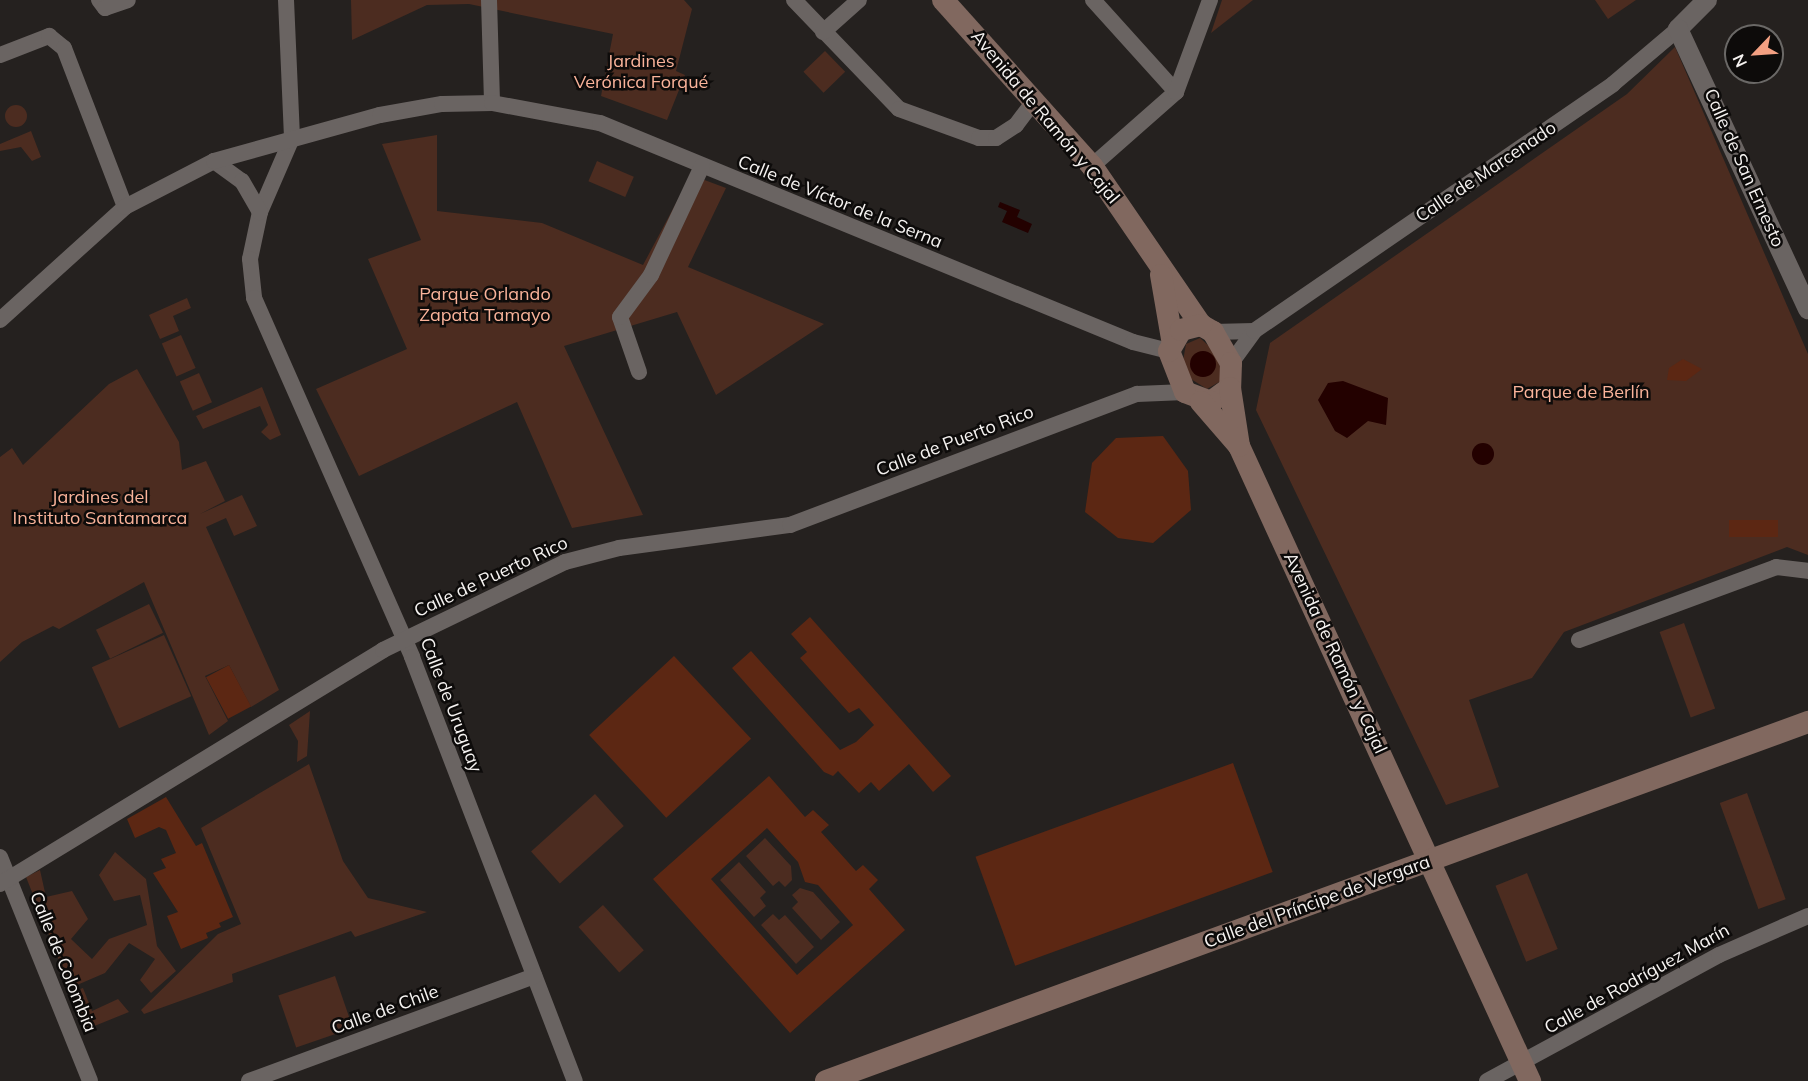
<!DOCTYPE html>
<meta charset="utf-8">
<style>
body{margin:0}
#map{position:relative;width:1808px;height:1081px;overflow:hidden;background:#25211f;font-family:Mulish,sans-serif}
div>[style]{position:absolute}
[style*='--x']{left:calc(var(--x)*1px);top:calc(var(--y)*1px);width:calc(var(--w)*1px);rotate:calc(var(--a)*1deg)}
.green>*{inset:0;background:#4c2c20;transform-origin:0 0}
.round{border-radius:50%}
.water>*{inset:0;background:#230100}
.building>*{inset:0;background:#5c2713;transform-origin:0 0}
.minor>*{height:16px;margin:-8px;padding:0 8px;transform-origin:8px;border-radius:8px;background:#6a6462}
.tertiary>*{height:20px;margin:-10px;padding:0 10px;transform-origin:10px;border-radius:10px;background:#6a6462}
.secondary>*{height:22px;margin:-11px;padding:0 11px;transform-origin:11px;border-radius:11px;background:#81685f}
span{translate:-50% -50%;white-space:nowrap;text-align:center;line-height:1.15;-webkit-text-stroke:5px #0d0b0a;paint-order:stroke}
.park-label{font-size:18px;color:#fab39a}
.street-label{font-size:18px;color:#f6f3f1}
.north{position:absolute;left:1724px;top:24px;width:60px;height:60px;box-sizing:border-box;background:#0d0b0a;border:2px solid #6a6866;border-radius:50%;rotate:245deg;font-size:16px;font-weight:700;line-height:24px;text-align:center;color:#f6f3f1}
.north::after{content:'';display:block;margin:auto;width:21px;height:27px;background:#f3a082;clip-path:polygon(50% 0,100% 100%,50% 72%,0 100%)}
</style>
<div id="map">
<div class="green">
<i style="clip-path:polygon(351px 0,684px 0,692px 9px,676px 71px,685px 75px,667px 120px,601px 96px,613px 34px,469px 4px,427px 5px,352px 40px)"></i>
<i style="clip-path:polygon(1222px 0,1253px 0,1211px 33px)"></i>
<i style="clip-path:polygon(1595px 0,1636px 0,1608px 19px)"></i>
<i style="clip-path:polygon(1675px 47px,1808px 354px,1808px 555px,1787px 547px,1564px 632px,1532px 678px,1469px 700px,1499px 787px,1446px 805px,1256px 410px,1270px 343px,1627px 94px)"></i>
<i style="left:825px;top:51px;width:29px;height:30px;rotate:46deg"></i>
<i class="round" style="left:5px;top:105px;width:22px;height:22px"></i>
<i style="clip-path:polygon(31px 131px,41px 157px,32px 161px,21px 147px,0 151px,0 144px)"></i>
<i style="clip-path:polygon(437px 135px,437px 211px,542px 223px,643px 265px,691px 175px,726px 188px,688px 267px,824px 324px,716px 395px,677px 312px,564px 346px,643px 515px,572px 528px,517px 402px,359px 476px,316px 389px,407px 349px,368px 259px,421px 240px,382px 144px)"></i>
<i style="left:597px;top:161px;width:40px;height:22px;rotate:23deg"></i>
<i style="clip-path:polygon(187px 298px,191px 308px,173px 316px,179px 331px,160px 339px,149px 315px)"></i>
<i style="left:181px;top:335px;width:36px;height:21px;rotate:66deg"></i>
<i style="clip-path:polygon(1200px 338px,1219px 355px,1221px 381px,1207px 389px,1191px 379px,1183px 361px,1186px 344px)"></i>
<i style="clip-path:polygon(137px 369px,179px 442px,182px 470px,206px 461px,225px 501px,200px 514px,242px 495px,257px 526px,234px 536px,226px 518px,206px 527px,279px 690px,251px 707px,229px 665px,205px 676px,228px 721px,209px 735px,144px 582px,59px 629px,53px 626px,22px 642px,0 662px,0 457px,12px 448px,23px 465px,109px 384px)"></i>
<i style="left:199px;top:373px;width:32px;height:21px;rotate:66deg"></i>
<i style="clip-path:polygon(262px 387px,281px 435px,270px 440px,261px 432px,268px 425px,260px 406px,203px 429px,196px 416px)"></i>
<i style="left:149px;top:604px;width:32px;height:59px;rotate:64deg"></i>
<i style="left:1684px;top:623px;width:91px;height:26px;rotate:70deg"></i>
<i style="left:164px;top:635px;width:67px;height:79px;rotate:66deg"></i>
<i style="clip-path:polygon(310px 711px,307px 756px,297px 762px,298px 741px,289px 725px)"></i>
<i style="clip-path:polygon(309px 764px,343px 861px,368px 898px,427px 912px,355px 937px,351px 931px,232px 974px,233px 982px,144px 1014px,141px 1010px,218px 934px,241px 924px,201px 828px)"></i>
<i style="left:1747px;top:793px;width:113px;height:29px;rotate:70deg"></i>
<i style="left:595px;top:794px;width:43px;height:86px;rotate:48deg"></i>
<i style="clip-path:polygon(765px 838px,791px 866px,792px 880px,785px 887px,779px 881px,773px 886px,746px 856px)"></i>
<i style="clip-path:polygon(115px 852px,146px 879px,157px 946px,176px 971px,151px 993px,140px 980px,155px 959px,129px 943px,105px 973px,70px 988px,26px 877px,40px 870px,46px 897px,72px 891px,88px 919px,71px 939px,92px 959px,109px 939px,147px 925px,140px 895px,114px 901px,99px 875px)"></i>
<i style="clip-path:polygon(739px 862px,766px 892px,760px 898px,766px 906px,754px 917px,720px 880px)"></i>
<i style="left:1527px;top:873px;width:82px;height:34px;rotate:68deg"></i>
<i style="clip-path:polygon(800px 888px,813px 892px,840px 922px,821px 940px,792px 908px,798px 902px,792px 895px)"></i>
<i style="left:603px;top:905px;width:61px;height:33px;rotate:48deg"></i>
<i style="clip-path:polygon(773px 914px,779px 920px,785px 915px,814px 947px,796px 964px,761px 925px)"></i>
<i style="left:335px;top:976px;width:55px;height:60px;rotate:71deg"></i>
<i style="clip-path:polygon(83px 988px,92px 1011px,118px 999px,129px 1012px,87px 1029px,72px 992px)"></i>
</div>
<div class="water">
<i style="clip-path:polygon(1000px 202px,1020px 210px,1017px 217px,1032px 224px,1028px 233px,1002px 222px,1007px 211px,998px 207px)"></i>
<i class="round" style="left:1190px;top:351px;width:26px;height:26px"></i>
<i style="clip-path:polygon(1343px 381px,1388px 398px,1386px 425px,1368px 421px,1347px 438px,1335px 431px,1318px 400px,1328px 383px)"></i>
<i class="round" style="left:1472px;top:443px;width:22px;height:22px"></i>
</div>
<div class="building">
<i style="clip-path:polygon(1683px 359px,1702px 369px,1686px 381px,1667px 380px,1669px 368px)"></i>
<i style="clip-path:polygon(1163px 436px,1188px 471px,1191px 510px,1153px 543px,1118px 538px,1085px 512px,1092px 463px,1116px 438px)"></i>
<i style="left:1729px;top:520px;width:49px;height:17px"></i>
<i style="clip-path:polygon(810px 617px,951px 776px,933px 792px,909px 764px,879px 791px,871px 782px,859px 793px,838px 771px,833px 776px,824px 772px,732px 668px,751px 651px,840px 750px,856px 742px,874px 725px,859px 708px,849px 713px,800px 658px,807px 652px,791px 634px)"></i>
<i style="left:674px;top:656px;width:113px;height:116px;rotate:47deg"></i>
<i style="left:229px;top:665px;width:47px;height:26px;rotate:62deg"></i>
<i style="left:1233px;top:763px;width:116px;height:274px;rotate:70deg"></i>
<i style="clip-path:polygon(evenodd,769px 776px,805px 817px,813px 810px,829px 825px,821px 832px,856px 871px,863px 865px,878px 880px,869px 889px,905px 930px,790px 1033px,653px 879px,769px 776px,767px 828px,798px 862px,805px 882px,818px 885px,853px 925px,797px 975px,711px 879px,767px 828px)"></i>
<i style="clip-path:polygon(166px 797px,196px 846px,202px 843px,233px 917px,219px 923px,221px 927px,206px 933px,208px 938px,181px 949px,167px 916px,178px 912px,153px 873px,166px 868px,161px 859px,176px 853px,166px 830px,159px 827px,135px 838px,127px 819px)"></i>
</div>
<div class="minor">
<i style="--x:99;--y:0;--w:10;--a:53"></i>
<i style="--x:105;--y:8;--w:24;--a:-19"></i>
<i style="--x:286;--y:0;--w:138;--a:87.5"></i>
<i style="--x:292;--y:138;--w:81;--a:113.4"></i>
<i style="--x:260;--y:212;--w:48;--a:102"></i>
<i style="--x:250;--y:259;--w:39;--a:84"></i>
<i style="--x:254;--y:298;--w:392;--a:66.2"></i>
<i style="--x:412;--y:657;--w:454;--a:69"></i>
<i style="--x:489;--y:0;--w:103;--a:88.3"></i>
<i style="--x:794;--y:0;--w:151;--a:46.1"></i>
<i style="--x:899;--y:109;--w:85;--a:19.9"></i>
<i style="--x:979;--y:138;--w:17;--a:0"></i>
<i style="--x:996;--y:138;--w:24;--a:-33"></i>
<i style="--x:1016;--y:125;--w:31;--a:-53"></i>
<i style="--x:1093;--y:0;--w:124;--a:47.9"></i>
<i style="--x:823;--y:32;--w:48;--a:-41.6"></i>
<i style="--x:0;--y:55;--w:53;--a:-21.2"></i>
<i style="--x:49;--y:36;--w:19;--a:39"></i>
<i style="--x:64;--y:48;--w:170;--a:69"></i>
<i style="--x:214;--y:161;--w:34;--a:36"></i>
<i style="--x:242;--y:181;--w:36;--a:60"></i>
<i style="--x:1092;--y:166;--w:112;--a:-41.4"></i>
<i style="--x:1176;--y:92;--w:98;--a:-69.7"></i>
<i style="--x:0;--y:320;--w:169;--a:-42.1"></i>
<i style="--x:125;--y:207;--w:100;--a:-27.3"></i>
<i style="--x:214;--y:161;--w:172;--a:-15.5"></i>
<i style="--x:380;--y:115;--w:63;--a:-10.1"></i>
<i style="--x:442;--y:104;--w:50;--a:-1.1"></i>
<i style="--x:492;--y:103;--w:110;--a:10.5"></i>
<i style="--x:600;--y:123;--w:576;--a:22.34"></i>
<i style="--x:1133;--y:342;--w:37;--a:14"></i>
<i style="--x:1213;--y:332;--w:41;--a:-1.4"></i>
<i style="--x:1231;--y:363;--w:39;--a:-54"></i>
<i style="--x:1254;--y:331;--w:436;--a:-34.5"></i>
<i style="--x:1613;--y:84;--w:85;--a:-40.2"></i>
<i style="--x:639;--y:372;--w:58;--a:-109.1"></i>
<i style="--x:620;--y:317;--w:52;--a:-53.6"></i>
<i style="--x:651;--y:275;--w:120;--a:-64.9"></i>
<i style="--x:1579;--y:640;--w:210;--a:-20.3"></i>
<i style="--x:1776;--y:567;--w:32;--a:7"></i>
<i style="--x:0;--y:857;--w:241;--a:68.1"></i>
<i style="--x:0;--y:884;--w:449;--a:-31.4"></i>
<i style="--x:383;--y:650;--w:202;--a:-25.8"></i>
<i style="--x:565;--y:562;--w:56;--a:-14.5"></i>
<i style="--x:619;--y:548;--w:173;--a:-7.7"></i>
<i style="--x:790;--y:525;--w:371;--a:-20.7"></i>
<i style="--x:1137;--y:394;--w:48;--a:-2.4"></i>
<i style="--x:249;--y:1081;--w:304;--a:-20.2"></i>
<i style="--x:1487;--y:1081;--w:264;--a:-28.5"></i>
<i style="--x:1719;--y:955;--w:97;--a:-23.7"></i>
</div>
<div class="tertiary">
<i style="--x:1707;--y:0;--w:41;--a:135"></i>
<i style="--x:1678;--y:29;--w:309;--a:65.1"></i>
</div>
<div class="secondary">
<i style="--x:943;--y:0;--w:223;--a:48.1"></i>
<i style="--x:1092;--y:166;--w:193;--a:55.6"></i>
<i style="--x:1161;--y:275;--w:65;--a:80.2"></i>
<i style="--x:1201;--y:325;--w:14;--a:30"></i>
<i style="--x:1213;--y:332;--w:36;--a:60"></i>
<i style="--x:1231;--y:363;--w:25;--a:92"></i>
<i style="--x:1230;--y:388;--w:24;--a:144"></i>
<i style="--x:1211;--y:402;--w:28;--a:-159"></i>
<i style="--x:1185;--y:392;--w:44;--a:-111.3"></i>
<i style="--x:1169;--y:351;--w:24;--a:-60"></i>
<i style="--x:1181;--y:330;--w:21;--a:-14"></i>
<i style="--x:1230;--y:388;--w:59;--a:81.2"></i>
<i style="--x:1239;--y:446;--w:699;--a:65.38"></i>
<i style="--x:1201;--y:402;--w:58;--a:49.2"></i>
<i style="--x:826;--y:1081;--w:1046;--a:-20.08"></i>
</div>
<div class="park-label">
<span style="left:641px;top:72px">Jardines<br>Verónica Forqué</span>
<span style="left:485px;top:305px">Parque Orlando<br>Zapata Tamayo</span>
<span style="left:1581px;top:392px">Parque de Berlín</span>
<span style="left:100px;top:508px">Jardines del<br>Instituto Santamarca</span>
</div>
<div class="street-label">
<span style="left:1045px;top:117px;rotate:50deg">Avenida de Ramón y Cajal</span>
<span style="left:1744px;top:168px;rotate:66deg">Calle de San Ernesto</span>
<span style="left:1486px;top:172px;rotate:-34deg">Calle de Marcenado</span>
<span style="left:840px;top:202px;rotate:22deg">Calle de Víctor de la Serna</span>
<span style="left:955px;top:441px;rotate:-21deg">Calle de Puerto Rico</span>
<span style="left:491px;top:577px;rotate:-25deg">Calle de Puerto Rico</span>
<span style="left:1335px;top:653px;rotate:65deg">Avenida de Ramón y Cajal</span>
<span style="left:451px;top:705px;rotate:69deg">Calle de Uruguay</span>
<span style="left:1317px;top:902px;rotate:-20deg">Calle del Príncipe de Vergara</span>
<span style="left:63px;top:962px;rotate:68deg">Calle de Colombia</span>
<span style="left:1637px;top:979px;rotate:-29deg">Calle de Rodríguez Marín</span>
<span style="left:385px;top:1010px;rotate:-20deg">Calle de Chile</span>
</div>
<div class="north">N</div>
</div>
